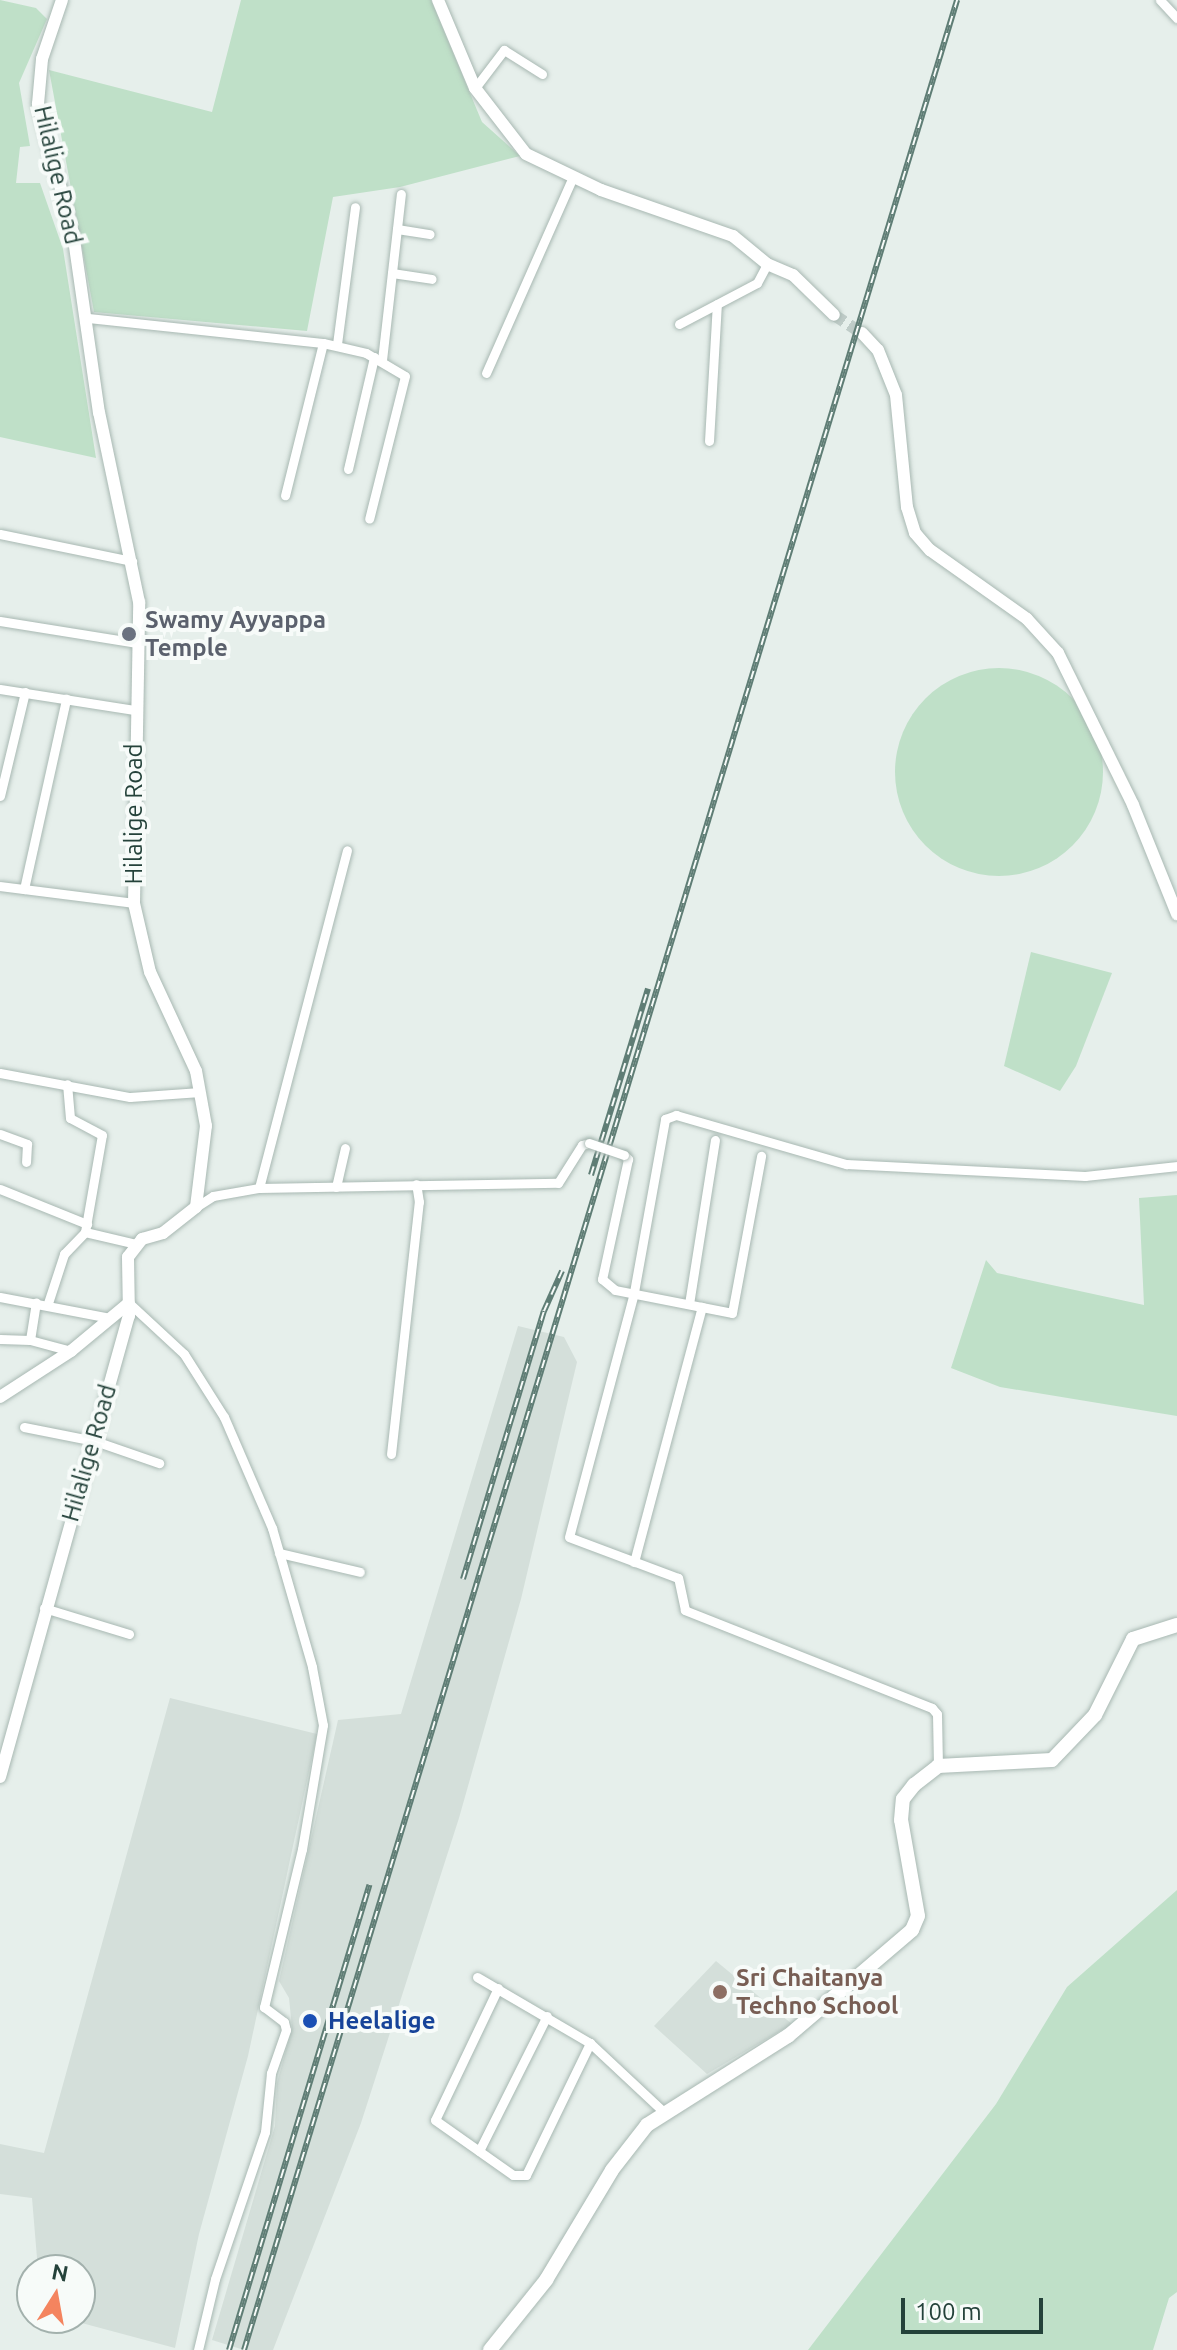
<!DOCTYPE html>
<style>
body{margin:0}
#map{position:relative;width:1177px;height:2350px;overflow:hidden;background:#e6efeb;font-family:Ubuntu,sans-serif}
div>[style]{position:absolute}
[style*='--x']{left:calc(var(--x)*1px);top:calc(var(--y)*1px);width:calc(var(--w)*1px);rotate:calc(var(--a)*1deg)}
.built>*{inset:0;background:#d4dfda}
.green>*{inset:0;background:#bfe0c8}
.round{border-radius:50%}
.tertiary-tunnel>*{height:12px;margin-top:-6px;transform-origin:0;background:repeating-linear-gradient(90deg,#bfccc8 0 12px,transparent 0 18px)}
.roads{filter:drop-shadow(0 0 2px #a8b8b2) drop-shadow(0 0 2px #a8b8b2)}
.minor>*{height:9px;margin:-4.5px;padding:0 4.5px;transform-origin:4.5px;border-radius:4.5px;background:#fff}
.tertiary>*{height:12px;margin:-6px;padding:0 6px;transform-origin:6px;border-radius:6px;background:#fff}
.secondary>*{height:14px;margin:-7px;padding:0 7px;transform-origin:7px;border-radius:7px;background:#fff}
.rail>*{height:6px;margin-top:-3px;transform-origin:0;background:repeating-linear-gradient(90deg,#f7fbf9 0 9px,#5f7d75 0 18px);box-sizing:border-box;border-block:2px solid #5f7d75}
.bridges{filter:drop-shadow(0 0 2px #a8b8b2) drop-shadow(0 0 2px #a8b8b2)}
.minor-bridge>*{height:9px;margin:-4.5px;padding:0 4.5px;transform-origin:4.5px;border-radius:4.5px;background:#fff}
.dots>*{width:22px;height:22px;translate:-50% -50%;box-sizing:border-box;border:4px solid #f7fbf9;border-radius:50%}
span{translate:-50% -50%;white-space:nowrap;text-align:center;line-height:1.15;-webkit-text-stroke:8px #f7fbf9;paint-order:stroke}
.street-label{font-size:24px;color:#24423a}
.worship-label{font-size:24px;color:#5b616d;font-weight:700}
.left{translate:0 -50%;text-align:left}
.education-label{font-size:24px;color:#785e54;font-weight:700}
.transit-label{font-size:24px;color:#164399;font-weight:700}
.north{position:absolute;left:16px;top:2254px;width:80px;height:80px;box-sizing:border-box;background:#f7fbf9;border:2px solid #a3b1ad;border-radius:50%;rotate:11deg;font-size:22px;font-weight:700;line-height:32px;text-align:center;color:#24423a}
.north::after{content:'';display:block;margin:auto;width:28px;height:36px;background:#f4845f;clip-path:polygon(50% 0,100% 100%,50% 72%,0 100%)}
.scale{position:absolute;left:901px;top:2298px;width:142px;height:36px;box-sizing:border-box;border:4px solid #24423a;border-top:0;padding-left:10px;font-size:24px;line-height:28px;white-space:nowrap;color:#24423a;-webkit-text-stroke:6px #f7fbf9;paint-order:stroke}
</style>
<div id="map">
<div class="built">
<i style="clip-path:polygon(518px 1326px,564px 1337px,577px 1362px,521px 1599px,459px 1818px,361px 2123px,273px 2350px,244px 2350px,212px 2340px,275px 2126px,277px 2083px,292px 2028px,289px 1998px,279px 1981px,338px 1720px,401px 1714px)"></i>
<i style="clip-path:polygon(170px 1698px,317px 1734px,248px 2056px,199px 2234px,175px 2348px,63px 2318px,80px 2318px,80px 2270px,38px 2270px,32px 2198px,0 2194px,0 2144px,44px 2153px)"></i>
<i style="clip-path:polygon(716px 1961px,792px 2024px,707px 2074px,654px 2026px)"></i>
</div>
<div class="green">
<i style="clip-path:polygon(0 0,36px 8px,47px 19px,19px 83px,30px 146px,20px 147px,16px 183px,40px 183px,63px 249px,96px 458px,0 437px)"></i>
<i style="clip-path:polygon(241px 0,431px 0,482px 122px,520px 156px,400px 187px,333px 197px,307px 331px,94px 312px,49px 70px,212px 112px)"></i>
<i class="round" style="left:895px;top:668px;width:208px;height:208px"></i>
<i style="clip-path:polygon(1031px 952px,1112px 973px,1076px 1066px,1060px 1091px,1004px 1066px)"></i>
<i style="clip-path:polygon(1177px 1195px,1177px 1416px,1000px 1387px,951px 1368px,986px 1260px,997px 1273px,1144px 1305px,1139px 1198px)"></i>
<i style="clip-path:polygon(1177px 1890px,1177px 2292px,1169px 2298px,1153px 2350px,808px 2350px,996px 2104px,1067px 1987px)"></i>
</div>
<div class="tertiary-tunnel">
<i style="--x:834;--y:315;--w:33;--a:33"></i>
</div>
<div class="roads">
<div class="minor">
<i style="--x:1160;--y:0;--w:25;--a:47"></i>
<i style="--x:475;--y:88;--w:48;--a:-52.7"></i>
<i style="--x:504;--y:50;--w:45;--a:32.3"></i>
<i style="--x:397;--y:229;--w:33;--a:9"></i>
<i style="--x:392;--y:273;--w:40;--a:8.5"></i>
<i style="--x:88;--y:318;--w:236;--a:6.1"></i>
<i style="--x:323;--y:343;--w:157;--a:104"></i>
<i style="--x:679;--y:324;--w:88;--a:-27.7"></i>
<i style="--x:757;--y:283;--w:21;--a:-62"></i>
<i style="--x:323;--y:343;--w:44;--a:13.1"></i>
<i style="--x:366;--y:353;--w:45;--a:30.5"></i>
<i style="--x:405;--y:376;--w:147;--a:104.1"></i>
<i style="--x:337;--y:344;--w:138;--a:-82.5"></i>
<i style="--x:382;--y:360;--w:167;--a:-83.5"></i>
<i style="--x:486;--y:373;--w:214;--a:-66.1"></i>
<i style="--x:709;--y:441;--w:137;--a:-86.7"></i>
<i style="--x:348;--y:469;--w:115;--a:-76.9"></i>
<i style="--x:0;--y:534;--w:135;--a:11.6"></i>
<i style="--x:0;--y:621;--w:139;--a:9.1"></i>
<i style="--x:0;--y:689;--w:136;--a:8.9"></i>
<i style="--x:0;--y:796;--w:107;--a:-76.5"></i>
<i style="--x:0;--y:886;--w:135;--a:7.2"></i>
<i style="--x:24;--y:889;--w:195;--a:-77.5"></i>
<i style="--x:0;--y:1073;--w:132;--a:10.5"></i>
<i style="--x:130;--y:1097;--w:70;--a:-4.1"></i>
<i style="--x:0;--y:1134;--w:29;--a:20"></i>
<i style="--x:27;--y:1144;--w:18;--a:93"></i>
<i style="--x:624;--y:1155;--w:6;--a:45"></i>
<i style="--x:628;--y:1159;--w:123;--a:102.2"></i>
<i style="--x:602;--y:1279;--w:17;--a:40"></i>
<i style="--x:615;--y:1290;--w:119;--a:11.1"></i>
<i style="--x:732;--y:1313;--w:160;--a:-79.5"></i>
<i style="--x:336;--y:1187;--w:40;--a:-77"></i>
<i style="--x:259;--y:1188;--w:349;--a:-75.4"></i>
<i style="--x:0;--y:1189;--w:94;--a:21.9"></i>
<i style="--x:196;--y:1207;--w:20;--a:-33"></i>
<i style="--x:213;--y:1196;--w:47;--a:-9.9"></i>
<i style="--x:259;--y:1188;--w:299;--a:-1"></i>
<i style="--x:558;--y:1183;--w:45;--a:-57.7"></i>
<i style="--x:582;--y:1145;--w:7;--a:-16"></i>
<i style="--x:85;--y:1232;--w:52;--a:13.2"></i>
<i style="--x:0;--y:1297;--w:112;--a:10.8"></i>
<i style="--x:48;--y:1303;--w:52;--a:-71.9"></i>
<i style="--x:64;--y:1254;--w:30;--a:-46"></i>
<i style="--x:85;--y:1232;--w:98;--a:-80.1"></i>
<i style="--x:102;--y:1135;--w:36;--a:-152"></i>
<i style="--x:70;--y:1118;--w:34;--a:-95"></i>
<i style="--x:129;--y:1303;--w:75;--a:42.8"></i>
<i style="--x:184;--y:1354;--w:75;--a:57.6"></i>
<i style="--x:224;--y:1417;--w:121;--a:66.6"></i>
<i style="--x:272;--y:1528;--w:145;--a:73.9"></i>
<i style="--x:312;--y:1667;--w:59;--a:79.3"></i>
<i style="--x:323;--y:1725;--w:126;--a:99.6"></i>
<i style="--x:302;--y:1849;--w:163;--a:103.5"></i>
<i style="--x:264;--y:2007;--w:25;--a:37"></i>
<i style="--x:284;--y:2022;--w:8;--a:76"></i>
<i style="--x:286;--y:2030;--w:46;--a:109.2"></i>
<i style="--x:271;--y:2073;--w:59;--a:95.8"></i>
<i style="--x:265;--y:2132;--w:155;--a:108.8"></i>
<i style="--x:215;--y:2279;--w:73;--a:103.5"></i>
<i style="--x:689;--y:1304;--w:166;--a:-81"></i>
<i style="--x:0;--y:1339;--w:30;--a:2"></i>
<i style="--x:30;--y:1340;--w:38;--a:-81"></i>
<i style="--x:30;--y:1340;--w:42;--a:15"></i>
<i style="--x:24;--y:1427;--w:72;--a:11.2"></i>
<i style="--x:95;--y:1441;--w:68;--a:19"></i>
<i style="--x:391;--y:1454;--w:254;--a:-83.7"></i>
<i style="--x:419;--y:1202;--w:18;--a:-99"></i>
<i style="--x:279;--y:1553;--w:83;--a:13.2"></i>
<i style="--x:634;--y:1562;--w:264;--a:-75.1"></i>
<i style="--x:44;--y:1608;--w:89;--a:17"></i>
<i style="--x:938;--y:1766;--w:52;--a:-91.1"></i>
<i style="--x:937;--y:1714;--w:8;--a:-130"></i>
<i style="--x:932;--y:1708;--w:266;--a:-158.4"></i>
<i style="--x:685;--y:1610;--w:33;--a:-102"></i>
<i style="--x:678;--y:1578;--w:116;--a:-159.4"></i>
<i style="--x:569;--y:1537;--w:253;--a:-75.1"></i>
<i style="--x:634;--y:1292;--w:176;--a:-79.8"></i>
<i style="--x:665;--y:1119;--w:12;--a:-20"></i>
<i style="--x:676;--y:1115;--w:177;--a:16.1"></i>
<i style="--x:846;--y:1164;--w:239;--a:2.9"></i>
<i style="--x:1085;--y:1176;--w:93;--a:-6.2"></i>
<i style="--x:477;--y:1977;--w:131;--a:30.3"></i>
<i style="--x:590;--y:2043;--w:104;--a:43.1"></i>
<i style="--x:498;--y:1988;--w:146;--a:115.5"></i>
<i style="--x:435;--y:2120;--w:95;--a:35.2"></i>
<i style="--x:513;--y:2175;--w:13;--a:0"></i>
<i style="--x:526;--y:2175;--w:147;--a:-64.1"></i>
<i style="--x:479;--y:2151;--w:151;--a:-63.3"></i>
</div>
<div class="tertiary">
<i style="--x:438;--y:0;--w:95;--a:67.2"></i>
<i style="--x:475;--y:88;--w:83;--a:52.3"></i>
<i style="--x:526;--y:154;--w:83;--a:25.6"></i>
<i style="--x:601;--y:190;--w:140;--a:19.2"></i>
<i style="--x:733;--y:236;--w:44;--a:39.5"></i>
<i style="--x:767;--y:264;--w:28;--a:23"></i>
<i style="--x:793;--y:275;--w:57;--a:44.3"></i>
<i style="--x:862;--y:333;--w:23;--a:47"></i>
<i style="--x:878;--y:350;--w:48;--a:68.2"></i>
<i style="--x:896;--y:395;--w:113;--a:84.4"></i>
<i style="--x:907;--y:507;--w:27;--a:73"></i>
<i style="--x:915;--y:533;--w:23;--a:49"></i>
<i style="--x:930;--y:550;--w:119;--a:35.4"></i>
<i style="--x:1027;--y:619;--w:46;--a:47.6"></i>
<i style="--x:1058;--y:653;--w:169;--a:63.7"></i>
<i style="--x:1133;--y:805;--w:118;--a:68"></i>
<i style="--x:0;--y:1397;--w:85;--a:-32.9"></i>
<i style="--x:71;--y:1351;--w:75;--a:-39.6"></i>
<i style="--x:0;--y:1777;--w:479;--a:-74.4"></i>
<i style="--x:129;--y:1316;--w:59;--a:-91"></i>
<i style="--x:128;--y:1257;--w:23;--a:-52"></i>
<i style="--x:142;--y:1239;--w:22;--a:-16"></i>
<i style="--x:163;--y:1233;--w:42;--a:-38.2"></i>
<i style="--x:196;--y:1207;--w:82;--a:-83"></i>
<i style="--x:206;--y:1126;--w:56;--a:-100.3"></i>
<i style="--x:196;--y:1071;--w:109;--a:-114.9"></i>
<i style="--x:150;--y:972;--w:71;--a:-103.1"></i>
<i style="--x:134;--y:903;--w:301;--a:-89"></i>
<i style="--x:139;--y:602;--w:193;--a:-101.9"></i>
<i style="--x:99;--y:413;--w:182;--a:-98.2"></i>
<i style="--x:73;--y:233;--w:134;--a:-105.2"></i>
<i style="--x:38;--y:104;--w:45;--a:-84.9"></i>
<i style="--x:42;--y:59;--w:62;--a:-71.3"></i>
</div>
<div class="secondary">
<i style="--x:490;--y:2350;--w:90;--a:-51.3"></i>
<i style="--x:546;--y:2280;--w:128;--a:-59"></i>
<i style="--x:612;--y:2170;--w:57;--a:-52.1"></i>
<i style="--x:647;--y:2125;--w:167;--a:-32.3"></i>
<i style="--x:788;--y:2036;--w:163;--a:-40.5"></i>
<i style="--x:912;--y:1930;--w:15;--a:-67"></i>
<i style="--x:918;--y:1916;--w:97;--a:-100"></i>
<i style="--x:901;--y:1820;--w:21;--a:-85"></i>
<i style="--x:903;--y:1799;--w:18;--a:-52"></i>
<i style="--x:914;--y:1785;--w:31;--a:-38"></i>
<i style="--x:938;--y:1766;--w:114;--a:-3"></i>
<i style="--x:1052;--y:1760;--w:62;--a:-46.3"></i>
<i style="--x:1095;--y:1715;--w:85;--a:-63.4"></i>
<i style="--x:1133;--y:1639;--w:46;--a:-17.7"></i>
</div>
</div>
<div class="rail">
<i style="--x:591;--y:1175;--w:195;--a:-73"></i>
<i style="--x:463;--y:1579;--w:280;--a:-73.2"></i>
<i style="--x:544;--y:1311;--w:44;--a:-65.8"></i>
<i style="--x:229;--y:2350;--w:486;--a:-73.2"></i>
<i style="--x:244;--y:2350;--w:2456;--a:-73.12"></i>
</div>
<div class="bridges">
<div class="minor-bridge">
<i style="--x:589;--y:1143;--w:37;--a:19"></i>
</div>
</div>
<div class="dots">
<i style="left:129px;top:634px;background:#6b7280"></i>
<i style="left:720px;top:1992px;background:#8d6e63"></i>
<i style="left:310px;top:2021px;background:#1a4fb4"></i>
</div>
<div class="street-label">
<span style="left:58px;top:175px;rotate:77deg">Hilalige Road</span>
<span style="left:134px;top:814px;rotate:-90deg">Hilalige Road</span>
<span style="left:89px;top:1453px;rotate:-74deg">Hilalige Road</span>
</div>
<div class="worship-label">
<span class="left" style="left:145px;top:634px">Swamy Ayyappa<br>Temple</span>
</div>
<div class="education-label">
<span class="left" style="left:736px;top:1992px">Sri Chaitanya<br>Techno School</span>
</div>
<div class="transit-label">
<span class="left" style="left:328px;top:2021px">Heelalige</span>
</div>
<div class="north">N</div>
<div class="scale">100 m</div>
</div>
